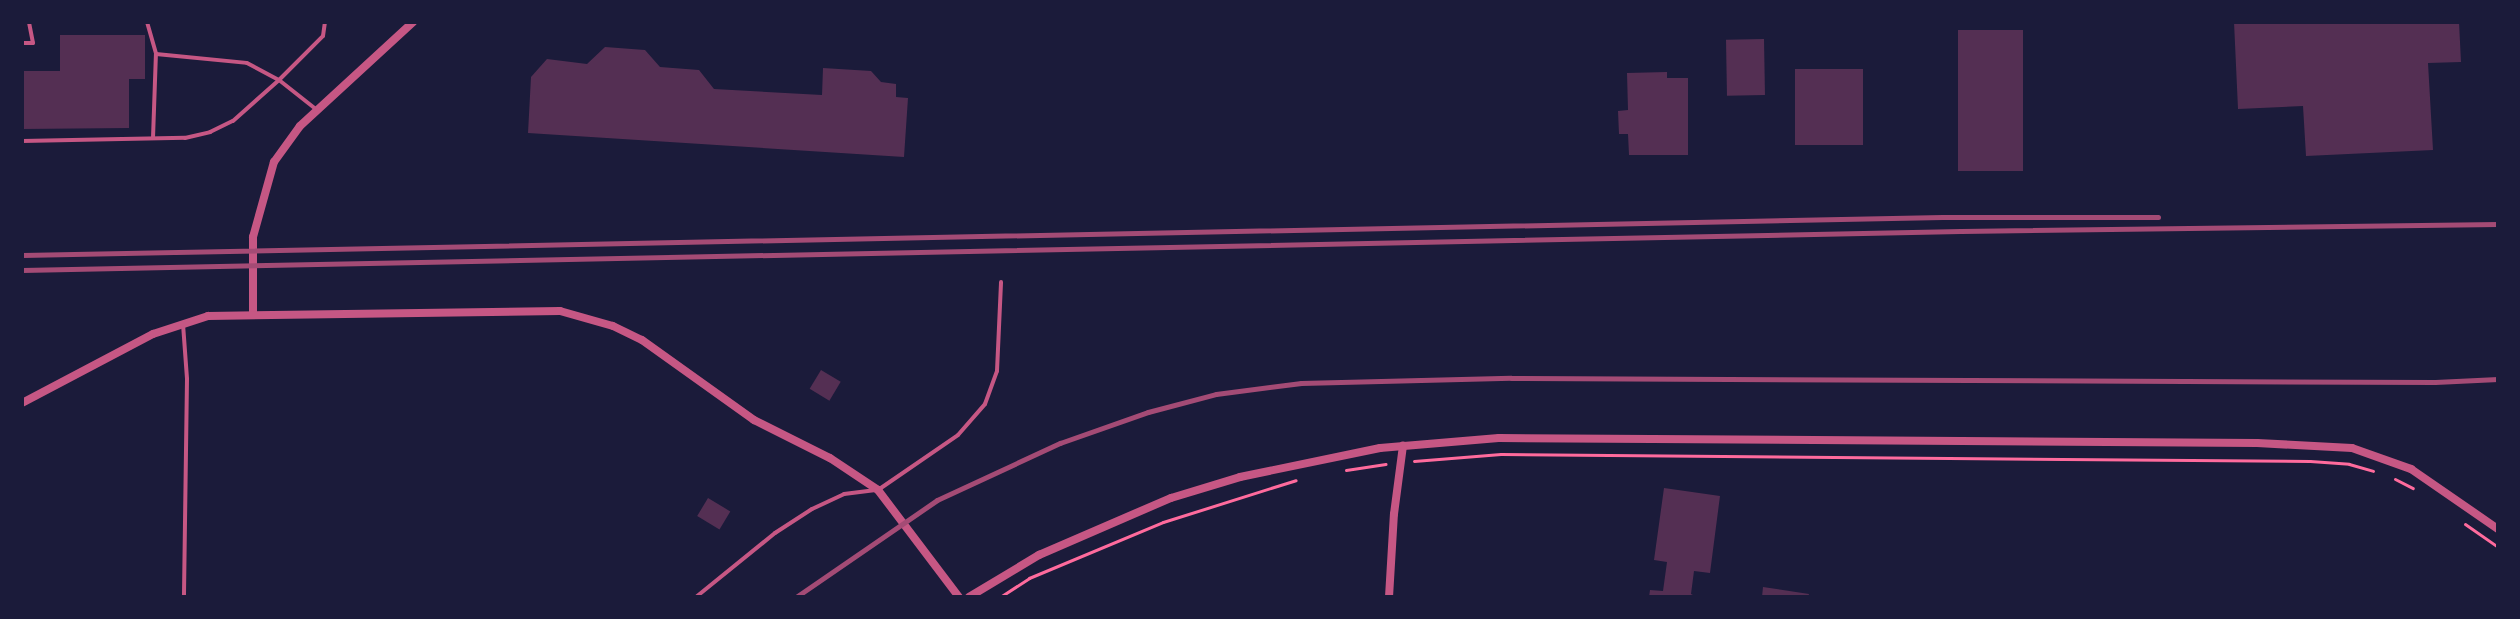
<!DOCTYPE html>
<style>
body{margin:0}
#map{position:relative;width:2520px;height:619px;overflow:hidden;background:#1b1b3a;font-family:"DejaVu Sans",sans-serif}
div>[style]{position:absolute}
[style*='--x']{left:calc(var(--x)*1px);top:calc(var(--y)*1px);width:calc(var(--w)*1px);rotate:calc(var(--a)*1deg)}
.building>*{inset:0;background:#542f53;transform-origin:0 0}
.path>*{height:3px;margin:-1.5px;padding:0 1.5px;transform-origin:1.5px;border-radius:1.5px;background:#ff6b9d}
.service>*{height:4px;margin:-2px;padding:0 2px;transform-origin:2px;border-radius:2px;background:#c65784}
.minor>*{height:8px;margin:-4px;padding:0 4px;transform-origin:4px;border-radius:4px;background:#c65784}
.rail>*{height:5px;margin:-2.5px;padding:0 2.5px;transform-origin:2.5px;border-radius:2.5px;background:#a44b75}
span{translate:-50% -50%;white-space:nowrap;text-align:center;line-height:1.15;-webkit-text-stroke:7px #1b1b3a;paint-order:stroke}
.frame{position:absolute;inset:0;border:24px solid #1b1b3a;pointer-events:none}
</style>
<div id="map">
<div class="building">
<i style="clip-path:polygon(2234px 22px,2459px 22px,2461px 62px,2428px 63px,2433px 150px,2306px 156px,2303px 106px,2238px 109px)"></i>
<i style="left:1958px;top:30px;width:65px;height:141px"></i>
<i style="clip-path:polygon(60px 35px,145px 35px,145px 79px,129px 79px,129px 128px,22px 129px,22px 71px,60px 71px)"></i>
<i style="left:1764px;top:39px;width:56px;height:38px;rotate:89deg"></i>
<i style="clip-path:polygon(605px 47px,645px 50px,660px 67px,699px 70px,714px 89px,822px 95px,823px 68px,871px 71px,881px 82px,896px 84px,896px 97px,908px 98px,904px 157px,528px 133px,531px 77px,547px 59px,587px 64px)"></i>
<i style="left:1795px;top:69px;width:68px;height:76px"></i>
<i style="clip-path:polygon(1667px 72px,1667px 78px,1688px 78px,1688px 155px,1629px 155px,1628px 134px,1619px 134px,1618px 111px,1628px 110px,1627px 73px)"></i>
<i style="left:821px;top:370px;width:23px;height:22px;rotate:31deg"></i>
<i style="clip-path:polygon(1664px 488px,1720px 496px,1710px 573px,1694px 571px,1691px 594px,1697px 597px,1649px 597px,1650px 590px,1663px 591px,1667px 562px,1654px 560px)"></i>
<i style="left:708px;top:498px;width:26px;height:21px;rotate:31deg"></i>
<i style="clip-path:polygon(1763px 587px,1809px 594px,1808px 597px,1762px 597px)"></i>
</div>
<div class="path">
<i style="--x:1414;--y:461;--w:87;--a:-4.6"></i>
<i style="--x:1501;--y:454;--w:809;--a:0.5"></i>
<i style="--x:2310;--y:461;--w:39;--a:4"></i>
<i style="--x:2349;--y:464;--w:25;--a:16"></i>
<i style="--x:1346;--y:470;--w:40;--a:-8.5"></i>
<i style="--x:2395;--y:479;--w:20;--a:27"></i>
<i style="--x:2465;--y:524;--w:40;--a:34.9"></i>
<i style="--x:1000;--y:597;--w:35;--a:-33"></i>
<i style="--x:1029;--y:578;--w:145;--a:-22.7"></i>
<i style="--x:1163;--y:522;--w:139;--a:-17.5"></i>
</div>
<div class="service">
<i style="--x:147;--y:22;--w:33;--a:74"></i>
<i style="--x:156;--y:54;--w:91;--a:5.6"></i>
<i style="--x:247;--y:63;--w:36;--a:28"></i>
<i style="--x:279;--y:80;--w:48;--a:38.3"></i>
<i style="--x:22;--y:43;--w:11;--a:0"></i>
<i style="--x:33;--y:43;--w:21;--a:-101"></i>
<i style="--x:153;--y:138;--w:84;--a:-88"></i>
<i style="--x:22;--y:141;--w:163;--a:-1.1"></i>
<i style="--x:185;--y:138;--w:26;--a:-13"></i>
<i style="--x:210;--y:132;--w:25;--a:-26"></i>
<i style="--x:233;--y:121;--w:62;--a:-41.7"></i>
<i style="--x:279;--y:80;--w:62;--a:-45"></i>
<i style="--x:323;--y:36;--w:14;--a:-82"></i>
<i style="--x:183;--y:324;--w:55;--a:85.8"></i>
<i style="--x:187;--y:379;--w:218;--a:90.8"></i>
<i style="--x:696;--y:597;--w:102;--a:-39"></i>
<i style="--x:775;--y:533;--w:44;--a:-33"></i>
<i style="--x:812;--y:509;--w:35;--a:-25"></i>
<i style="--x:844;--y:494;--w:34;--a:-7"></i>
<i style="--x:878;--y:490;--w:97;--a:-34.5"></i>
<i style="--x:958;--y:435;--w:41;--a:-48.9"></i>
<i style="--x:985;--y:404;--w:35;--a:-70"></i>
<i style="--x:997;--y:371;--w:89;--a:-87.4"></i>
</div>
<div class="minor">
<i style="--x:253;--y:315;--w:78;--a:-90"></i>
<i style="--x:253;--y:237;--w:78;--a:-74.4"></i>
<i style="--x:274;--y:162;--w:44;--a:-54.2"></i>
<i style="--x:300;--y:126;--w:154;--a:-42.6"></i>
<i style="--x:22;--y:403;--w:148;--a:-27.8"></i>
<i style="--x:153;--y:334;--w:58;--a:-18.1"></i>
<i style="--x:208;--y:316;--w:352;--a:-0.8"></i>
<i style="--x:560;--y:311;--w:55;--a:15.8"></i>
<i style="--x:613;--y:326;--w:32;--a:26"></i>
<i style="--x:642;--y:340;--w:138;--a:35.5"></i>
<i style="--x:754;--y:420;--w:85;--a:26.6"></i>
<i style="--x:830;--y:458;--w:58;--a:33.7"></i>
<i style="--x:878;--y:490;--w:134;--a:52.9"></i>
<i style="--x:969;--y:597;--w:82;--a:-31"></i>
<i style="--x:1039;--y:555;--w:144;--a:-23.4"></i>
<i style="--x:1171;--y:498;--w:72;--a:-16.9"></i>
<i style="--x:1240;--y:477;--w:143;--a:-11.7"></i>
<i style="--x:1380;--y:448;--w:119;--a:-4.8"></i>
<i style="--x:1499;--y:438;--w:758;--a:0.38"></i>
<i style="--x:2257;--y:443;--w:95;--a:3"></i>
<i style="--x:2352;--y:448;--w:63;--a:19.6"></i>
<i style="--x:2411;--y:469;--w:106;--a:34.6"></i>
<i style="--x:1389;--y:597;--w:83;--a:-86.6"></i>
<i style="--x:1394;--y:514;--w:69;--a:-82.5"></i>
</div>
<div class="rail">
<i style="--x:22;--y:255;--w:1921;--a:-1.13"></i>
<i style="--x:1943;--y:217;--w:215;--a:0"></i>
<i style="--x:22;--y:270;--w:1939;--a:-1.15"></i>
<i style="--x:1961;--y:231;--w:537;--a:-0.75"></i>
<i style="--x:796;--y:597;--w:171;--a:-34.5"></i>
<i style="--x:937;--y:500;--w:136;--a:-24.9"></i>
<i style="--x:1060;--y:443;--w:93;--a:-19.4"></i>
<i style="--x:1148;--y:412;--w:70;--a:-14.8"></i>
<i style="--x:1216;--y:394;--w:86;--a:-7.4"></i>
<i style="--x:1301;--y:383;--w:210;--a:-1.4"></i>
<i style="--x:1511;--y:378;--w:924;--a:0.25"></i>
<i style="--x:2435;--y:382;--w:63;--a:-2.7"></i>
</div>
<div class="frame"></div>
</div>
